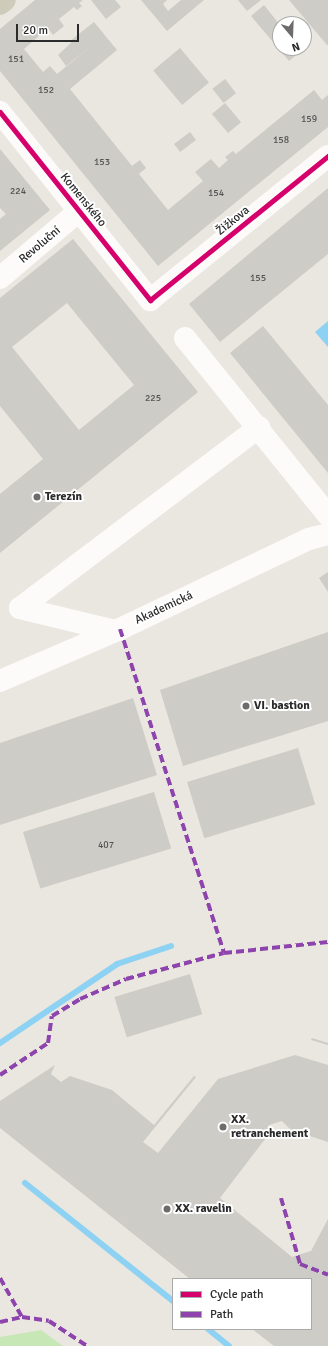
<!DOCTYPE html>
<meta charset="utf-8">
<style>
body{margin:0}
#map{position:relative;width:328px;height:1346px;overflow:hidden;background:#eae6e0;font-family:Signika,sans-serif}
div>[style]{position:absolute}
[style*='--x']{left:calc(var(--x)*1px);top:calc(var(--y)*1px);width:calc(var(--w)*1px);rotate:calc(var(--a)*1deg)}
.green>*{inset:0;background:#c7e8b6}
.water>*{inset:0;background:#8dd2f2}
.stream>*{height:6px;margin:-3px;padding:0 3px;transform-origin:3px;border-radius:3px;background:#8dd2f2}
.building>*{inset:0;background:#ceccc7;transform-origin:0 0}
.minor>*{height:22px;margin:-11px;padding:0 11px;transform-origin:11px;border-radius:11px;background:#fcfbfa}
.major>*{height:22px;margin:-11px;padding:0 11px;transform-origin:11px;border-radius:11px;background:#cecbbb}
.quiet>*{height:4px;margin-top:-2px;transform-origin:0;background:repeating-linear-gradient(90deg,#8e44ad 0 8px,transparent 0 12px)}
.cycleway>*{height:5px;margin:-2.5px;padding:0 2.5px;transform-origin:2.5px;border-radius:2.5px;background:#d6006c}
.dots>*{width:11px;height:11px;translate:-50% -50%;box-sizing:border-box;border:2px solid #fff;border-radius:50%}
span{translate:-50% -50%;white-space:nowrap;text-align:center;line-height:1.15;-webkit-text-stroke:4px #fff;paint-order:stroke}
.number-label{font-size:10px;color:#565554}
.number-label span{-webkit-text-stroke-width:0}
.street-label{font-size:12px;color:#2b2b2b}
.poi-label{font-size:12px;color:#2b2b2b;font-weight:700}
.left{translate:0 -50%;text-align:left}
.legend{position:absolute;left:172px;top:1278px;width:140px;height:52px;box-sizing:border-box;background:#fff;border:1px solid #aaa;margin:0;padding:5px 7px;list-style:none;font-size:12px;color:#2b2b2b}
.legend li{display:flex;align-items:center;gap:8px;height:20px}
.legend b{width:20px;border:1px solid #aaa}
.north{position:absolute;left:272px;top:16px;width:40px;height:40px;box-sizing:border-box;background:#fff;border:1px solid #aaa;border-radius:50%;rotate:161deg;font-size:11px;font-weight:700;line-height:16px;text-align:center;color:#2b2b2b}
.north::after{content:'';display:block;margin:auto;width:14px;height:18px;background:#6e6c6a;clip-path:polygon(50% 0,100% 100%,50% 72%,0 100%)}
.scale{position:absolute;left:16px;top:24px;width:63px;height:18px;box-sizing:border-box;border:2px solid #2b2b2b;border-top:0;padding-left:5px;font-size:12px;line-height:14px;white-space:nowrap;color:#2b2b2b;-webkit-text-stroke:3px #fff;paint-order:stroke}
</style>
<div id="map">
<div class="green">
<i style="clip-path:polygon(41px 1330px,63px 1346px,0 1346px,0 1337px)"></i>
</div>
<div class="water">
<i style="clip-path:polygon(328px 321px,328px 347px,315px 332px)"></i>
</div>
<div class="stream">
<i style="--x:0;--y:1043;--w:141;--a:-34"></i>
<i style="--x:117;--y:964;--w:57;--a:-18.4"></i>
<i style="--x:25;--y:1183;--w:189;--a:38.6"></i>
<i style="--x:208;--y:1329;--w:27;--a:39"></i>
</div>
<div class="building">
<i style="clip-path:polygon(35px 0,83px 0,79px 3px,82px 6px,77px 10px,74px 7px,59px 19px,64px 26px,53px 35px,48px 28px,24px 49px,43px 72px,50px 66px,57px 74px,94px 44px,66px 66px,58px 55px,71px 43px,70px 41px,94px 22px,117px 50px,70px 89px,132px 166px,140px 160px,146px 168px,139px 174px,168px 210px,203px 181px,195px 172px,211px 159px,219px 168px,228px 160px,225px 157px,233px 151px,236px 154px,314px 90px,322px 100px,328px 95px,328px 127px,158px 266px,0 71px,0 29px)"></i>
<i style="clip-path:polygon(91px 0,115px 0,121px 7px,106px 19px)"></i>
<i style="clip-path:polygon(141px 0,167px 0,163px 4px,168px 11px,181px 0,204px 0,167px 31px)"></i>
<i style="clip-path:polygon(238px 0,261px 0,247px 11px)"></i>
<i style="clip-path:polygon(289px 0,328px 0,328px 45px,327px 45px)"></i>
<i style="clip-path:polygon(264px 5px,280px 25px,280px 48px,299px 48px,301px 51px,289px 61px,251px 16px)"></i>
<i style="left:180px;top:48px;width:45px;height:35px;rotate:50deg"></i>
<i style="left:225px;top:79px;width:18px;height:16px;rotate:52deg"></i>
<i style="left:225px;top:103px;width:25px;height:17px;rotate:50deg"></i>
<i style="left:190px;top:132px;width:10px;height:20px;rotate:53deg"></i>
<i style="clip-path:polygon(0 149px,50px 210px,0 251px,0 219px,6px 214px,0 208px)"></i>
<i style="clip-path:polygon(328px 188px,328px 254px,220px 342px,189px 304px)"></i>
<i style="clip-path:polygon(evenodd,73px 239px,198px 392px,0 553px,0 494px,43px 459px,0 406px,0 298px,73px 239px,67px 303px,134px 385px,79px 430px,12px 347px,67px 303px)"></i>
<i style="clip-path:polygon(263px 326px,328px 405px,328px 473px,230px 353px)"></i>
<i style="clip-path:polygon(328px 572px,328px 592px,319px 578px)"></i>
<i style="clip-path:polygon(328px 632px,328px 721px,183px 766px,160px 690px)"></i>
<i style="clip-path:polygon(133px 698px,157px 775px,0 825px,0 743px)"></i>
<i style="left:298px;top:748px;width:59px;height:116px;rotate:73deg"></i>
<i style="left:154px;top:792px;width:59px;height:137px;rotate:73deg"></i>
<i style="left:190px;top:974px;width:42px;height:79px;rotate:73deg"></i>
<i style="clip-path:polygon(312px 1038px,328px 1043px,328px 1045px,311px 1040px)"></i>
<i style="clip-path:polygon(295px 1055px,328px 1065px,328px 1142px,291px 1130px,282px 1121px,269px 1125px,265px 1139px,220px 1198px,292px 1257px,311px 1251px,328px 1219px,328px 1346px,274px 1346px,252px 1329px,311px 1329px,311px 1279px,190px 1279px,0 1128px,0 1101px,55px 1065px,51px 1074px,61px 1082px,70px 1076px,112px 1090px,154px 1125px,194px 1076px,196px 1077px,143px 1142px,158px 1153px,218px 1079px)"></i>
</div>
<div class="minor">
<i style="--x:0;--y:112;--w:241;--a:51.4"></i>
<i style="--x:150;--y:300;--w:229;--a:-39"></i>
<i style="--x:0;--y:278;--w:104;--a:-40.3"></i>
<i style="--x:185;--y:338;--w:228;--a:51.1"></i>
<i style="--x:115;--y:631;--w:98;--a:-166.4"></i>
<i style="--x:20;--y:608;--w:300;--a:-37.1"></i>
<i style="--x:0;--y:681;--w:131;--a:-23.4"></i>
<i style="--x:120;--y:629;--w:209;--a:-25.5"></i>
<i style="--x:309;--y:539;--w:20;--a:-15"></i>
</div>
<div class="major">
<i style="--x:0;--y:4;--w:6;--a:-39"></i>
</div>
<div class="quiet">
<i style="--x:120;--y:629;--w:340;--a:72.2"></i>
<i style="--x:0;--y:1075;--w:58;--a:-33.7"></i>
<i style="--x:48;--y:1043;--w:27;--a:-82"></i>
<i style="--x:52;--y:1016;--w:33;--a:-31"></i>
<i style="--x:80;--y:999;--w:50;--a:-23.5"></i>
<i style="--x:126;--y:979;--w:101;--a:-14.9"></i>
<i style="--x:224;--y:953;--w:105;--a:-6"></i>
<i style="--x:281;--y:1198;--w:69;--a:73.9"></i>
<i style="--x:300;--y:1264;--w:30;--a:21"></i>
<i style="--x:0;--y:1278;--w:45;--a:60.6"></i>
<i style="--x:0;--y:1322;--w:23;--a:-13"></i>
<i style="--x:22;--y:1317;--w:27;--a:8"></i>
<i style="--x:49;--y:1321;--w:45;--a:33.3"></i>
</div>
<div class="cycleway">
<i style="--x:0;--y:112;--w:241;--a:51.4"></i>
<i style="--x:150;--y:300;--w:229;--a:-39"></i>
</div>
<div class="dots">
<i style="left:37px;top:497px;background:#6e6c6a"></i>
<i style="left:246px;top:706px;background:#6e6c6a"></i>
<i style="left:223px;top:1127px;background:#6e6c6a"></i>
<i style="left:167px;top:1209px;background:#6e6c6a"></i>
</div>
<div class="number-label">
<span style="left:16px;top:60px">151</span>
<span style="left:46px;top:91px">152</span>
<span style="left:309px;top:120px">159</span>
<span style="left:281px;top:141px">158</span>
<span style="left:102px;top:163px">153</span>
<span style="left:18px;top:192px">224</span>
<span style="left:216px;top:194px">154</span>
<span style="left:258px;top:279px">155</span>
<span style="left:153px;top:399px">225</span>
<span style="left:106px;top:846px">407</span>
</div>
<div class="street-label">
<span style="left:83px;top:200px;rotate:51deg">Komenského</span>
<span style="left:233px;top:221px;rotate:-39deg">Žižkova</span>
<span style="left:40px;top:245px;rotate:-40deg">Revoluční</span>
<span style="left:164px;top:608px;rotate:-25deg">Akademická</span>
</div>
<div class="poi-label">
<span class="left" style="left:45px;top:497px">Terezín</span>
<span class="left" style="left:254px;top:706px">VI. bastion</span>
<span class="left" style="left:231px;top:1127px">XX.<br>retranchement</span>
<span class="left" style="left:175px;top:1209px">XX. ravelin</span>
</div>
<ul class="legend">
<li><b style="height:5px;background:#d6006c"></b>Cycle path</li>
<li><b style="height:5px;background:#8e44ad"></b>Path</li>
</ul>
<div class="north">N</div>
<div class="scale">20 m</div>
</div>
